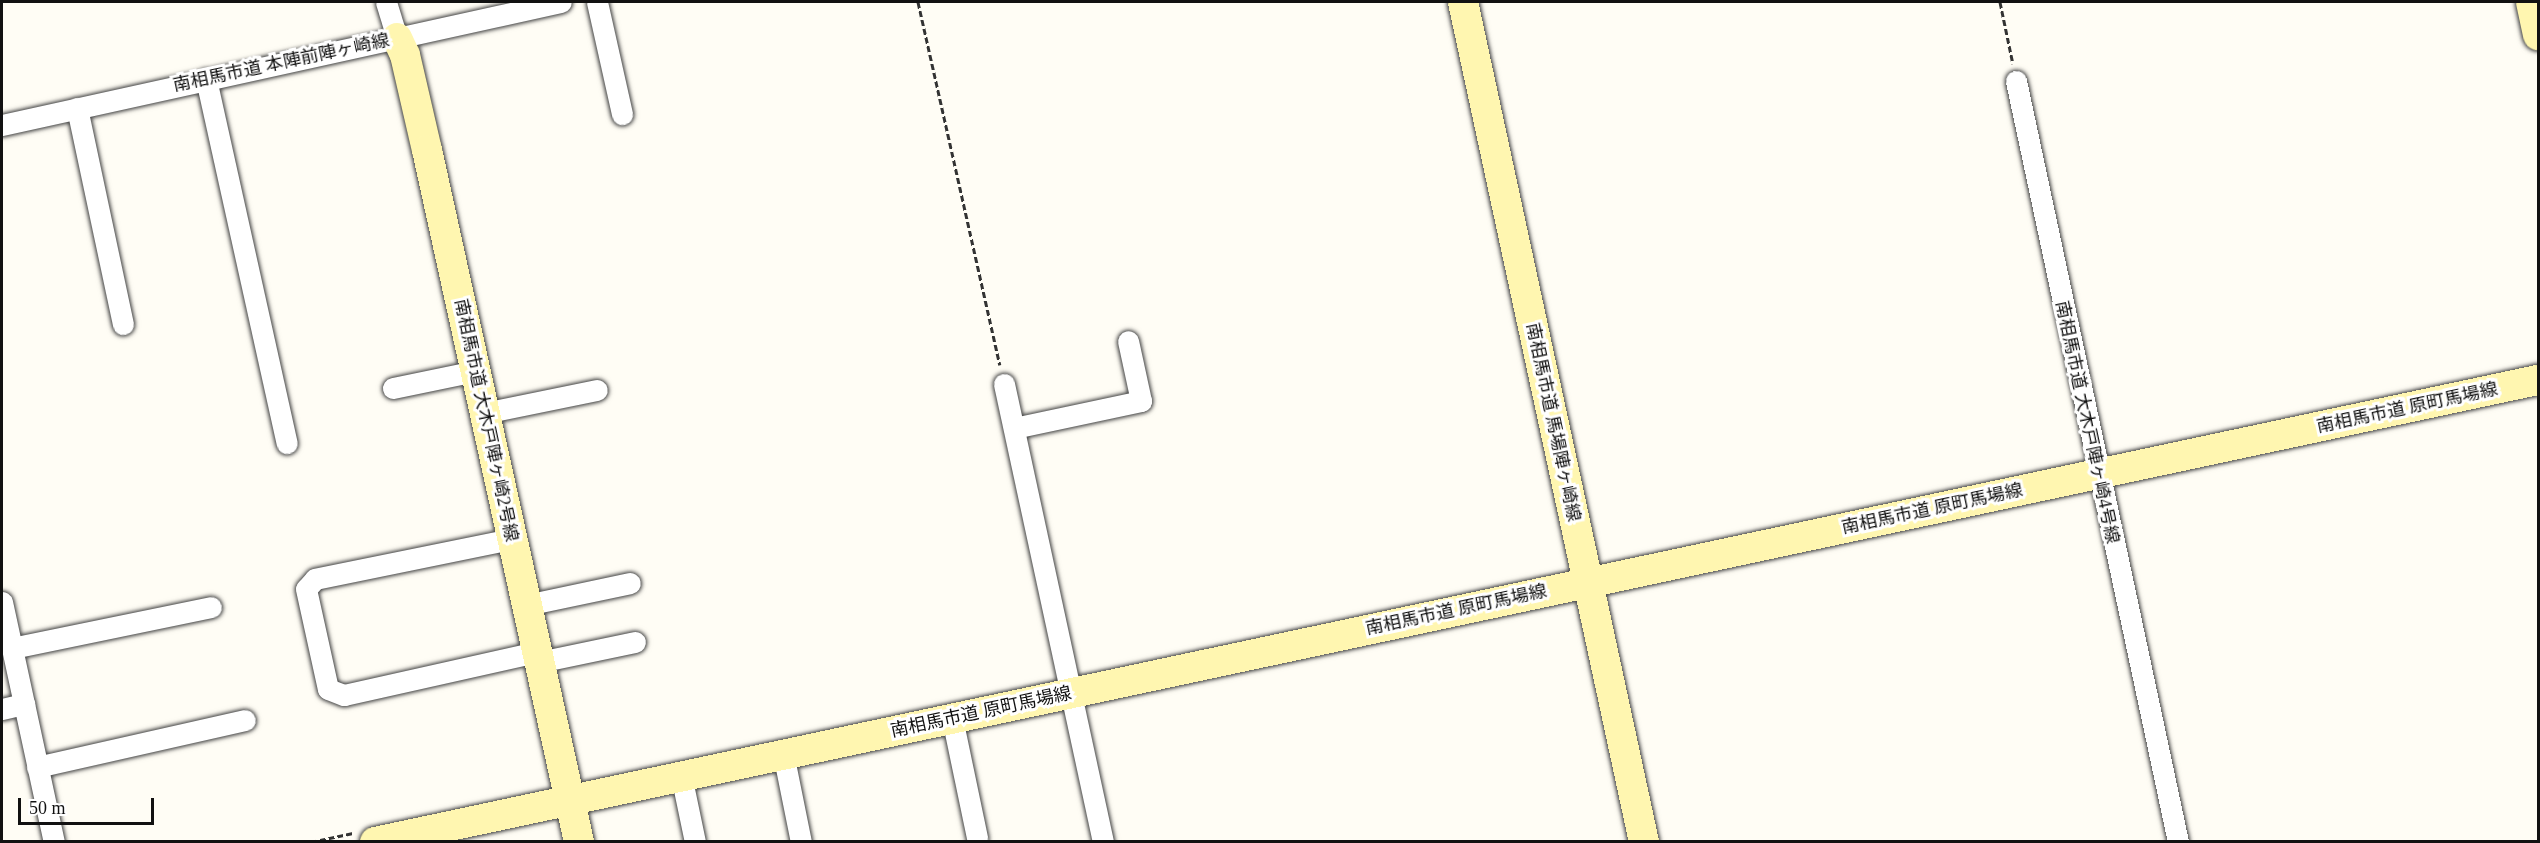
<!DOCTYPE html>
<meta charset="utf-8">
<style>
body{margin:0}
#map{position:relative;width:2540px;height:843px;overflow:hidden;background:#fffdf5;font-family:"Times New Roman","Noto Sans JP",serif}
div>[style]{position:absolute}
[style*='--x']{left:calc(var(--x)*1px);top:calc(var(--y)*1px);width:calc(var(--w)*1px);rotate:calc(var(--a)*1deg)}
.path>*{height:3px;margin-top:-1.5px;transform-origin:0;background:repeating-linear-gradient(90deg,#333 0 6px,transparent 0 9px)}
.roads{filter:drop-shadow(0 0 2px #444) drop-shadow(0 0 2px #444)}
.street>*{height:21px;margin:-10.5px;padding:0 10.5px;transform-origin:10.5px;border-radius:10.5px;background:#fff}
.secondary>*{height:30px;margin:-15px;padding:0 15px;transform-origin:15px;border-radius:15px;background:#fff6b0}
span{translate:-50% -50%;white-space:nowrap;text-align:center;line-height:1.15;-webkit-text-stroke:6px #fff;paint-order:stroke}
.street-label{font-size:18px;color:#111}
.frame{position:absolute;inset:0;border:3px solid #111;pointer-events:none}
.scale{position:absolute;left:18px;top:798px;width:136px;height:27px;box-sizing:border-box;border:3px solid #111;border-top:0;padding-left:8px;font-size:18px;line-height:21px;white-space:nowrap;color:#111;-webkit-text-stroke:4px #fff;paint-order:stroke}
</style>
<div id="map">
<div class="path">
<i style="--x:918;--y:2;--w:372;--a:77.3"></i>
<i style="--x:2000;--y:2;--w:63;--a:78.2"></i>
<i style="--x:311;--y:842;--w:43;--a:-12.1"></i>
</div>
<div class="roads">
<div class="street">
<i style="--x:386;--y:2;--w:38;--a:73"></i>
<i style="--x:597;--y:2;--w:115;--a:77.4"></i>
<i style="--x:206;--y:79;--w:373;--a:77.5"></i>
<i style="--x:2016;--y:81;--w:778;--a:77.98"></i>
<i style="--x:77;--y:108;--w:221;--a:78"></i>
<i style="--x:2;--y:125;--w:572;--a:-12.41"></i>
<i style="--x:1004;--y:384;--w:469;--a:77.8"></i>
<i style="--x:393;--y:388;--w:84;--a:-11.7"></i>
<i style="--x:484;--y:413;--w:115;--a:-11.5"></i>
<i style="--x:1014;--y:428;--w:130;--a:-12"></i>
<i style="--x:1141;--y:401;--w:61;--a:-102.2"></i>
<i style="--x:511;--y:539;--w:200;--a:168.5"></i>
<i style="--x:315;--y:579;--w:13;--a:132"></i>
<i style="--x:306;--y:589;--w:102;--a:77.6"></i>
<i style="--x:328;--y:689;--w:17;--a:21"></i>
<i style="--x:344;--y:695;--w:197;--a:-12.6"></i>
<i style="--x:2;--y:602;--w:246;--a:77.8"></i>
<i style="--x:526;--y:605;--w:106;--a:-11.9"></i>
<i style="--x:12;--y:648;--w:203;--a:-11.6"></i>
<i style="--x:539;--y:662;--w:98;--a:-11.8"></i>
<i style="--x:2;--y:709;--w:23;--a:-13"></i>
<i style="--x:952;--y:718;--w:123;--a:78.2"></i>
<i style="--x:783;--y:753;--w:91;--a:78.6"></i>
<i style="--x:37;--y:767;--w:213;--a:-12.7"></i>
<i style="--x:681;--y:775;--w:68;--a:78.2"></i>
</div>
<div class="secondary">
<i style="--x:1463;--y:2;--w:859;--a:77.84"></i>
<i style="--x:2531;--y:2;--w:34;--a:78"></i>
<i style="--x:397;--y:38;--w:19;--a:65"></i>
<i style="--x:405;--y:55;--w:98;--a:77"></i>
<i style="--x:427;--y:150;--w:708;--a:77.61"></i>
<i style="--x:375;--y:842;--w:2212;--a:-12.06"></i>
</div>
</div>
<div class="street-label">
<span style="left:281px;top:63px;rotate:-12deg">南相馬市道 本陣前陣ヶ崎線</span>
<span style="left:2407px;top:408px;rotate:-12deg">南相馬市道 原町馬場線</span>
<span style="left:486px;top:420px;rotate:78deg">南相馬市道 大木戸陣ヶ崎2号線</span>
<span style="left:1553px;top:422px;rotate:78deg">南相馬市道 馬場陣ヶ崎線</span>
<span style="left:2087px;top:422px;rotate:78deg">南相馬市道 大木戸陣ヶ崎4号線</span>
<span style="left:1932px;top:509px;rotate:-12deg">南相馬市道 原町馬場線</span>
<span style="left:1456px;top:610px;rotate:-12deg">南相馬市道 原町馬場線</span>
<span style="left:981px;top:712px;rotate:-12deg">南相馬市道 原町馬場線</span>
</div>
<div class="frame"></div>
<div class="scale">50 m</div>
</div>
